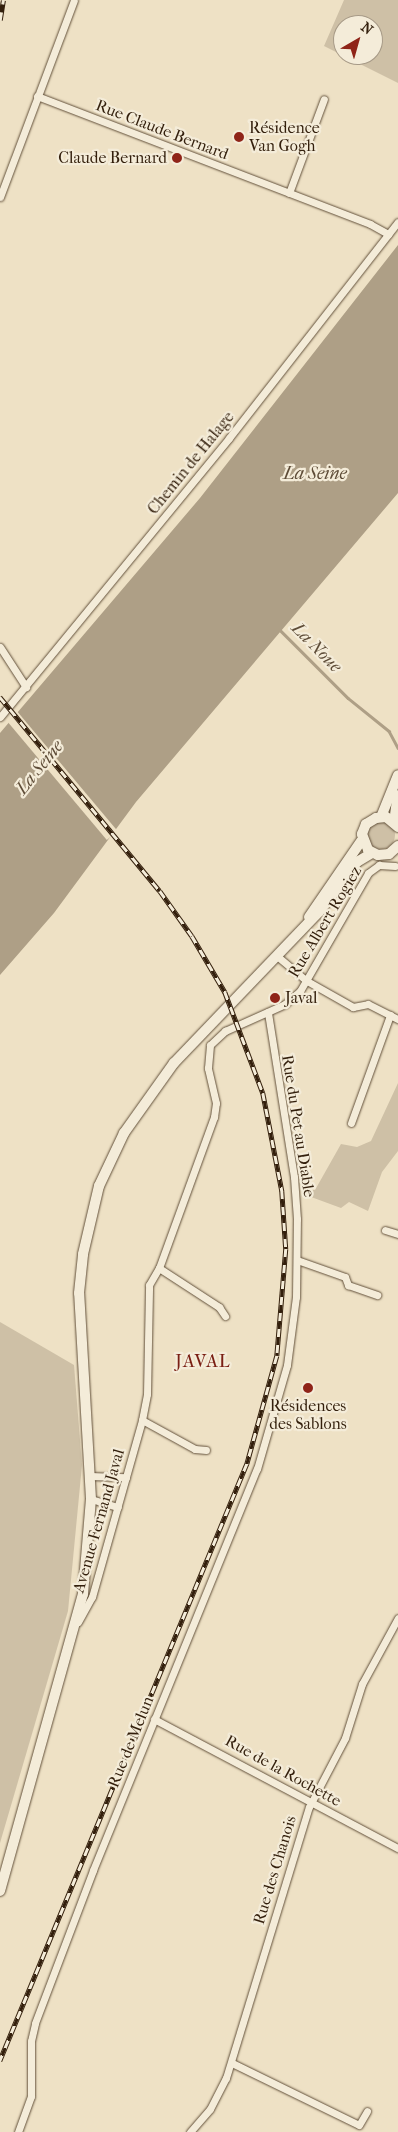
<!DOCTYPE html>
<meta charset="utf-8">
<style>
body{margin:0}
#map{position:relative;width:398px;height:2132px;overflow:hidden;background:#eee1c5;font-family:"IM FELL French Canon",serif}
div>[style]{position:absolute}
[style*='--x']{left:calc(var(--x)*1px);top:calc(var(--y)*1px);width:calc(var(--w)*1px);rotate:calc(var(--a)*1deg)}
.green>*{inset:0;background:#cec0a6}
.round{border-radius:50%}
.water>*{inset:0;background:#ae9f86}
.pier>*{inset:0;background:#eee1c5;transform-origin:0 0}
.stream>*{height:2.5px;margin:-1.25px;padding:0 1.25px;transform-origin:1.25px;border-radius:1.25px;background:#ae9f86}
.roads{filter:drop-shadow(0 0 1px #62503a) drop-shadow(0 0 1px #62503a)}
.minor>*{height:7px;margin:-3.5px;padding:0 3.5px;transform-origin:3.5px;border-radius:3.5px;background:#f4ecd9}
.secondary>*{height:10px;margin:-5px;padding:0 5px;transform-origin:5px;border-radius:5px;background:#f4ecd9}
.rail>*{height:4.5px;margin-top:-2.25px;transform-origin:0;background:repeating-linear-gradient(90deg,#f4ecd9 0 8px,#331f0c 0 16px);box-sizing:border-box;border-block:1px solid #331f0c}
.dots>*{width:14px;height:14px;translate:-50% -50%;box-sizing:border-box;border:2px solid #f4ecd9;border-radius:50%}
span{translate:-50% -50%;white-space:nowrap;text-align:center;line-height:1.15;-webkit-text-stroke:4.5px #f4ecd9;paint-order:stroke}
.poi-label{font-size:16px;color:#331f0c}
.left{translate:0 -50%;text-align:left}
.right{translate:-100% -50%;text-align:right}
.street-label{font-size:16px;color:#331f0c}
.water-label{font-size:18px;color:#5e4c37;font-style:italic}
.neighbourhood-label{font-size:18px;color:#7a1f14;letter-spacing:1px}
.north{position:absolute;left:333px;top:15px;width:50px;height:50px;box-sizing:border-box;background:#f4ecd9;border:1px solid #a79a87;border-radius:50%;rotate:38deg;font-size:14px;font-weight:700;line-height:20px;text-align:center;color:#331f0c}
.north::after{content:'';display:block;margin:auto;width:18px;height:22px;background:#8f2418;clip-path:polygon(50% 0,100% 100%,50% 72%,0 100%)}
</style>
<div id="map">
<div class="green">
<i style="clip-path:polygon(evenodd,344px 0,398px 0,398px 83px,324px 46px,344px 0,343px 25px,373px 25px,373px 55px,343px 55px,343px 25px)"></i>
<i class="round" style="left:367px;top:821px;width:28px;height:28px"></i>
<i style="clip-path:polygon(398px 1083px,398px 1151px,382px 1172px,368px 1211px,349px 1202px,341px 1208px,303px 1194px,304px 1188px,315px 1190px,341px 1144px,357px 1147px,371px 1141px)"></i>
<i style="clip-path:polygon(0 1322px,74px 1365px,82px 1465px,68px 1611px,0 1843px)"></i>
</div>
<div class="water">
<i style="clip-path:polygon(398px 245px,398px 493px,136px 802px,54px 913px,0 975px,0 733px,200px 498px)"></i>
</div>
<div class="pier">
<i style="left:16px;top:710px;width:158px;height:14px;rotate:50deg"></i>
</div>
<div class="stream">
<i style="--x:280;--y:630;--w:96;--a:45"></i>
<i style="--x:348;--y:698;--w:53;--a:38.8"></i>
<i style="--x:389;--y:731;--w:19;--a:62"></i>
</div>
<div class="roads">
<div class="minor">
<i style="--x:37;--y:96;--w:357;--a:21"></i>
<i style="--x:370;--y:224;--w:21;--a:29"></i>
<i style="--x:289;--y:193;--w:100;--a:-69.6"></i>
<i style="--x:0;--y:197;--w:210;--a:-69.4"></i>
<i style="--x:0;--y:647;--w:48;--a:57"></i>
<i style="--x:0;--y:717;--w:361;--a:-50.6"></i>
<i style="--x:229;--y:438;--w:274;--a:-52"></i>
<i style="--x:277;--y:956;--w:39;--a:40"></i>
<i style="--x:307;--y:981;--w:53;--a:29.5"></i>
<i style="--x:353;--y:1007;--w:15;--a:-11"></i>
<i style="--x:368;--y:1004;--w:34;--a:27"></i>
<i style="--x:351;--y:1123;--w:115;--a:-70.1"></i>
<i style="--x:385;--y:1230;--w:14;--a:17"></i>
<i style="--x:297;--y:1260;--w:51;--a:19.5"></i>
<i style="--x:345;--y:1277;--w:9;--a:69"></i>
<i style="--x:348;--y:1285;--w:31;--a:19"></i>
<i style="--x:159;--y:1268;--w:72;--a:33"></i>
<i style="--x:219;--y:1307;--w:11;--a:56"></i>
<i style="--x:142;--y:1420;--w:60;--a:28.7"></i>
<i style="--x:195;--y:1449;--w:11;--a:5"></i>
<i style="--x:90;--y:1476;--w:36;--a:2"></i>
<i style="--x:91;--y:1499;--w:28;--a:17"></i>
<i style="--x:78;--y:1622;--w:29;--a:-61"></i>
<i style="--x:92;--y:1597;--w:184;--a:-74.2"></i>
<i style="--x:142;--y:1420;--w:26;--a:-79"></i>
<i style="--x:147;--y:1394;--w:109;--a:-88.9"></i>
<i style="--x:149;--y:1285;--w:20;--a:-60"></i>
<i style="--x:159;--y:1268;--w:161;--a:-70"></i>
<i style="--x:214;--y:1117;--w:14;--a:-82"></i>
<i style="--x:216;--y:1103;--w:36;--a:-103"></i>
<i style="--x:208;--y:1068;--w:23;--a:-85"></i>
<i style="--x:210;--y:1045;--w:21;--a:-43"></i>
<i style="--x:225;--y:1031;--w:66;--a:-24.2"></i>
<i style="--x:285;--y:1004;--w:20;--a:-41"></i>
<i style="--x:300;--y:991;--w:136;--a:-60"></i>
<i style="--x:368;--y:873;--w:14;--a:-36"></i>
<i style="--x:379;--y:865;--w:16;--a:4"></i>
<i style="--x:154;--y:1719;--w:276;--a:27.9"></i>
<i style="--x:232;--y:2063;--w:141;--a:26"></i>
<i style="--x:359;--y:2125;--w:16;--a:-60"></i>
<i style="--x:18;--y:2132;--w:38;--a:-70"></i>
<i style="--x:31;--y:2096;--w:55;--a:-90"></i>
<i style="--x:31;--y:2041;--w:18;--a:-77"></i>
<i style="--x:35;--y:2023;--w:164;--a:-69.2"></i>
<i style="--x:93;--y:1870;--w:433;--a:-67.8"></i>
<i style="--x:257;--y:1469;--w:108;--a:-73.9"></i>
<i style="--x:287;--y:1365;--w:69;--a:-82.5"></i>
<i style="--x:296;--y:1297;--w:78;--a:-89.3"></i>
<i style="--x:297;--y:1219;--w:42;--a:-94.1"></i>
<i style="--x:294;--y:1177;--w:167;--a:-99"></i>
<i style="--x:190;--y:2132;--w:30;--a:-49"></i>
<i style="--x:210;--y:2109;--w:35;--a:-63"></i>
<i style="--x:226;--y:2078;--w:283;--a:-73"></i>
<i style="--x:309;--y:1807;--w:78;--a:-62.4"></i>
<i style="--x:345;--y:1738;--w:57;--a:-72.5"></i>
<i style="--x:362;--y:1684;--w:75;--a:-61.4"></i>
</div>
<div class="secondary">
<i style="--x:381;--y:817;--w:45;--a:-68"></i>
<i style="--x:394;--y:822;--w:27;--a:-82"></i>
<i style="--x:398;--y:827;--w:16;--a:-140"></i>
<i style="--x:386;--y:817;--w:10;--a:174"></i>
<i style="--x:376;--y:818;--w:12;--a:149"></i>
<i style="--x:366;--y:824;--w:11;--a:112"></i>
<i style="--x:362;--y:834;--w:17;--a:69"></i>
<i style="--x:368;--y:850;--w:11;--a:27"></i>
<i style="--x:378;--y:855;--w:11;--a:-5"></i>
<i style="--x:389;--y:854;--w:12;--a:-42"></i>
<i style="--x:309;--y:917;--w:93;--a:-55.5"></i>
<i style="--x:0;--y:1891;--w:308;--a:-74.4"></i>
<i style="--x:83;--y:1594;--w:95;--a:-85.2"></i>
<i style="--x:91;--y:1499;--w:206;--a:-93.3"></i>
<i style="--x:79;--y:1293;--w:39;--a:-84"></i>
<i style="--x:83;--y:1254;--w:70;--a:-76.8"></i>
<i style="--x:99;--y:1186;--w:59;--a:-64.7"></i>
<i style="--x:124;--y:1133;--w:86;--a:-54.5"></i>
<i style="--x:174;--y:1063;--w:209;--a:-46.2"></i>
<i style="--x:319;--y:912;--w:63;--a:-52.8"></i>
<i style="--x:357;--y:862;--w:17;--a:-31"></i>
</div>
</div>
<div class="rail">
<i style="--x:0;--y:20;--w:20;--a:-81"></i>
<i style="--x:0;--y:697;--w:251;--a:50.5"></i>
<i style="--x:160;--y:891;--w:55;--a:54.6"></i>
<i style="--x:192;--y:936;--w:65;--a:59.5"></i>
<i style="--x:225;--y:992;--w:108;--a:69.4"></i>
<i style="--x:263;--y:1093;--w:100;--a:79"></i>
<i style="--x:282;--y:1191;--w:58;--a:86.1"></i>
<i style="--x:286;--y:1249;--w:107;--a:94.8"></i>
<i style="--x:277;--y:1356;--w:112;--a:105.5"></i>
<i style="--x:247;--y:1464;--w:646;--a:112.48"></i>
</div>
<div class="dots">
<i style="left:239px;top:137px;background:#8f2418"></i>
<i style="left:177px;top:158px;background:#8f2418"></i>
<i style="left:275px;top:998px;background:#8f2418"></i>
<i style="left:308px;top:1388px;background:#8f2418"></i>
</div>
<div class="poi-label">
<span class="left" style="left:249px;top:137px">Résidence<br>Van Gogh</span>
<span class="right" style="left:167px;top:158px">Claude Bernard</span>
<span class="left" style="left:285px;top:998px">Javal</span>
<span style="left:308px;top:1415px">Résidences<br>des Sablons</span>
</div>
<div class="street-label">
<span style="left:162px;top:130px;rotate:21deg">Rue Claude Bernard</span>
<span style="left:191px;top:463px;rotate:-51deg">Chemin de Halage</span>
<span style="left:325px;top:922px;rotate:-59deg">Rue Albert Rogiez</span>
<span style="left:298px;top:1126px;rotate:81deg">Rue du Pet au Diable</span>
<span style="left:99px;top:1521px;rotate:-74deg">Avenue Fernand Javal</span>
<span style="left:131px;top:1742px;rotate:-68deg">Rue de Melun</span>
<span style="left:283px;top:1771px;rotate:29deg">Rue de la Rochette</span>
<span style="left:275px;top:1870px;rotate:-73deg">Rue des Chanois</span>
</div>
<div class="water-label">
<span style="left:315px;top:474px">La Seine</span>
<span style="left:316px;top:648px;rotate:45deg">La Noue</span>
<span style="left:40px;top:768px;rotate:-51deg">La Seine</span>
</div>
<div class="neighbourhood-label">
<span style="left:203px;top:1362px">JAVAL</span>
</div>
<div class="north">N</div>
</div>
